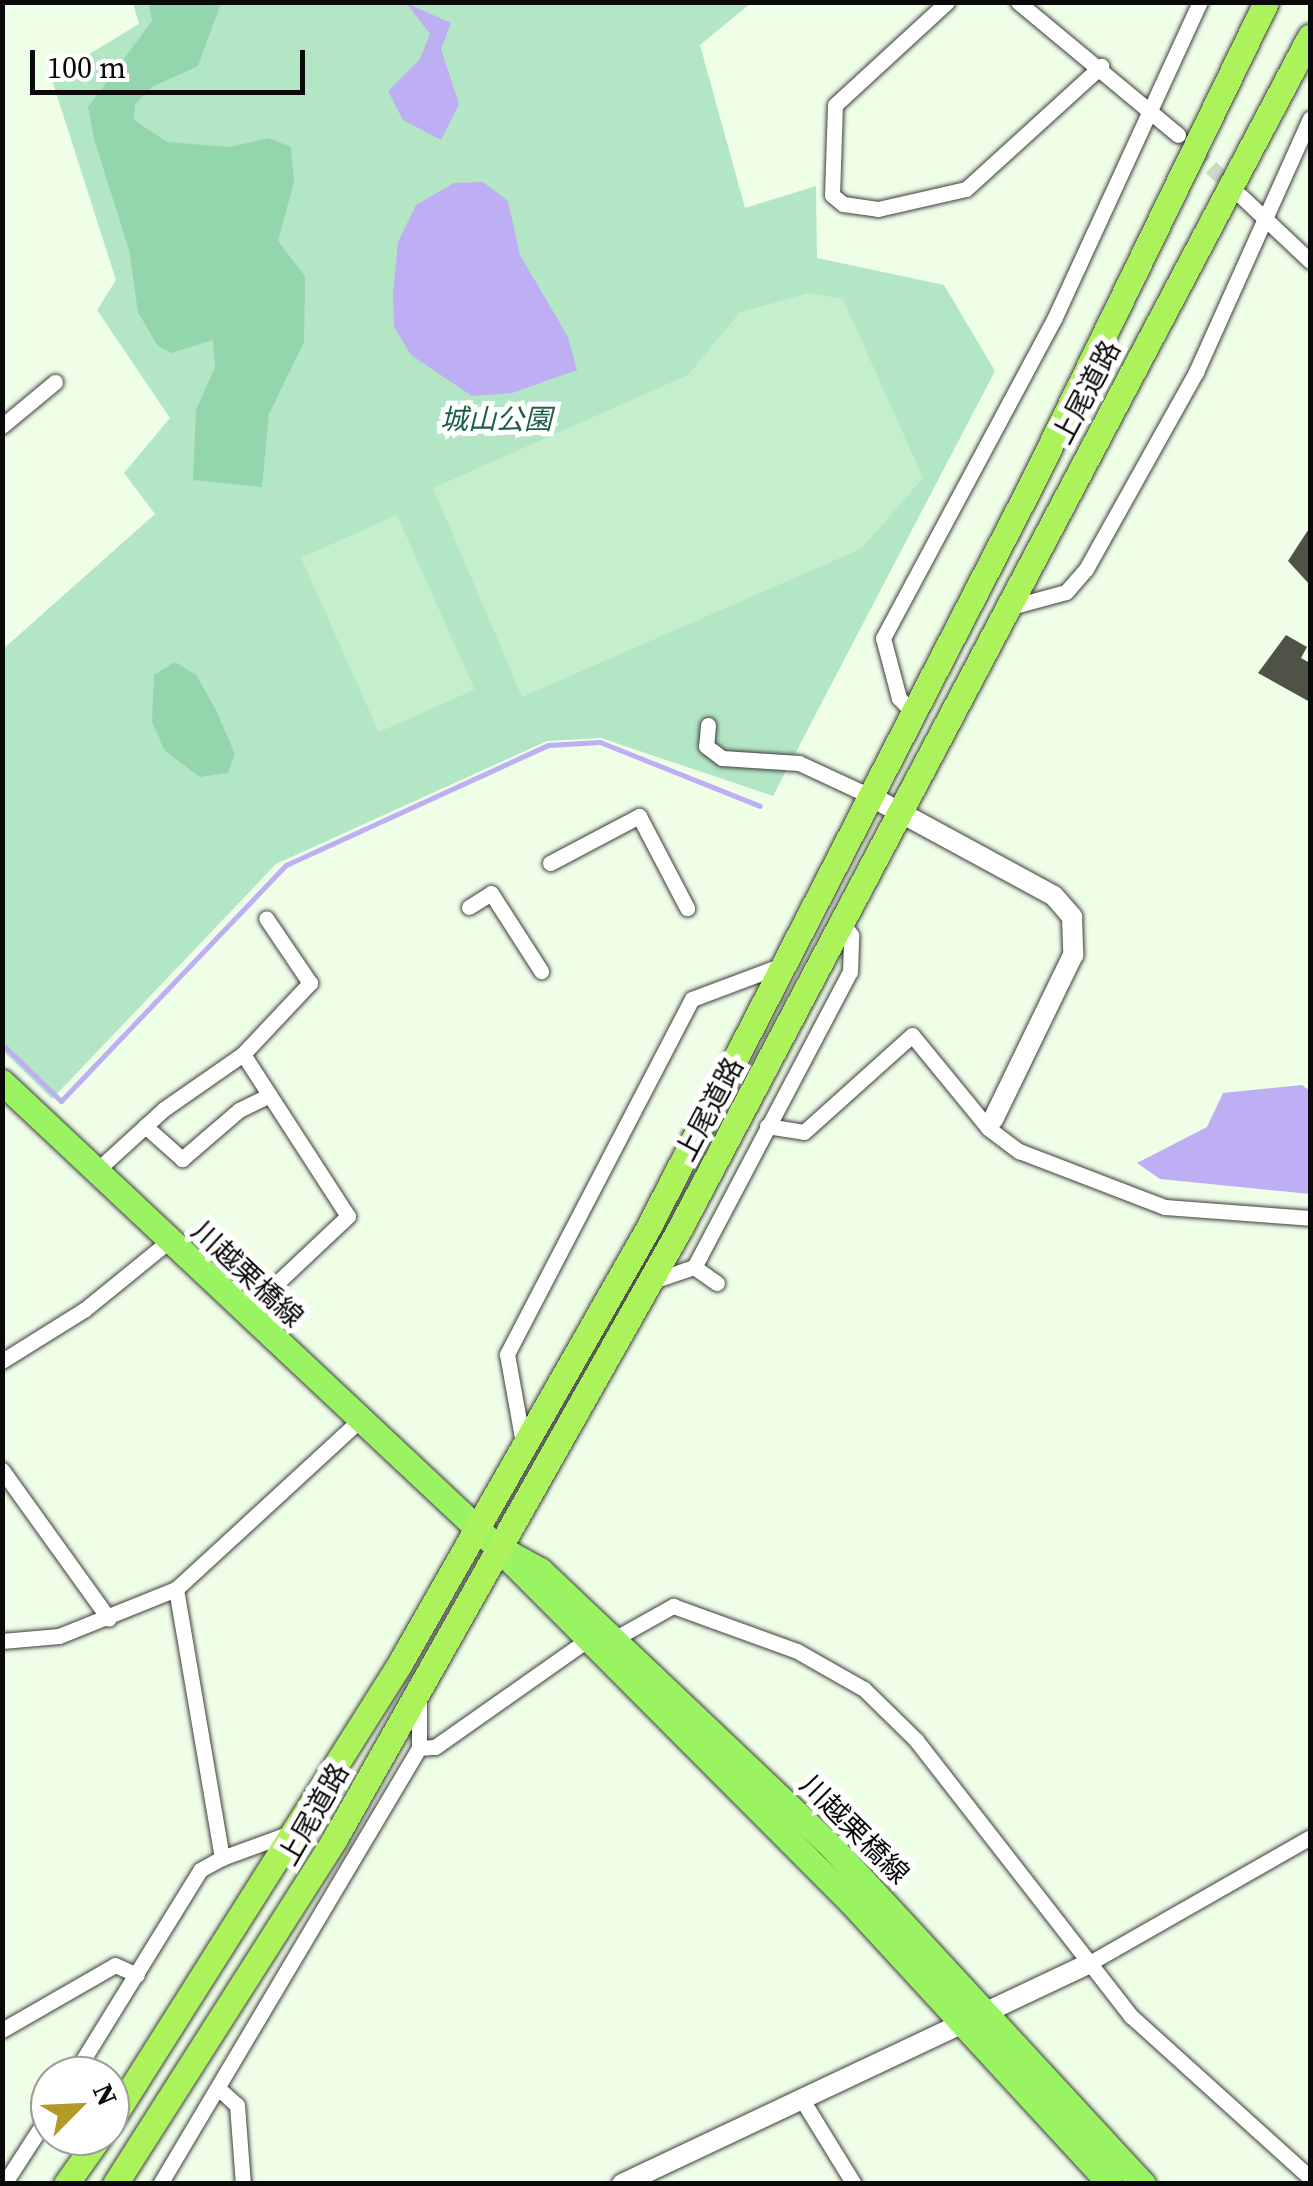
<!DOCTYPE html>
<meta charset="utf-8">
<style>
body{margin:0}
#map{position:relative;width:1313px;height:2186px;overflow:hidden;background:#effee7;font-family:"Source Serif 4","Noto Sans JP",serif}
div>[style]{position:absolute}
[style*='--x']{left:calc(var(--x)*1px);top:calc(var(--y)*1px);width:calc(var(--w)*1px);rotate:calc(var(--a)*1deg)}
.green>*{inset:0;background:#b3e6c4}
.forest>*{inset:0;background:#93d6ae}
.pitch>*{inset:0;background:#c5eecd;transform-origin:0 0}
.water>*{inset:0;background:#beaef3}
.stream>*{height:5px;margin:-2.5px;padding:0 2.5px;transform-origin:2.5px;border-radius:2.5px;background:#beaef3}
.building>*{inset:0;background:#4f5247}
.minor-tunnel>*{height:15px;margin-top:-7.5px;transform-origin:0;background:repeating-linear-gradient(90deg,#cdd9c6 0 15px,transparent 0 23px)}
.roads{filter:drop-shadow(0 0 2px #3d3d3d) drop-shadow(0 0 2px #3d3d3d)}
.minor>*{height:15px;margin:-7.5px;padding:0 7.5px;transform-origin:7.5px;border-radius:7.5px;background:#fff}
.tertiary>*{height:20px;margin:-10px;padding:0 10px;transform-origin:10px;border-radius:10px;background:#fff}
.primary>*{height:25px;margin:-12.5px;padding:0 12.5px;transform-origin:12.5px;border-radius:12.5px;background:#9af462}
.trunk>*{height:25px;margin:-12.5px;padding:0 12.5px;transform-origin:12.5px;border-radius:12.5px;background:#acf25b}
span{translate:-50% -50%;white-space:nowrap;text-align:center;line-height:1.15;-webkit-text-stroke:10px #fff;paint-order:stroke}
.street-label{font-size:28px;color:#0a0a0a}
.park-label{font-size:28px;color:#1e5e47;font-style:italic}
.frame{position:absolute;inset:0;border:5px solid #0a0a0a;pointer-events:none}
.north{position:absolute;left:30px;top:2056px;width:100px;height:100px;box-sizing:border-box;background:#fff;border:2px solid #9d9d9d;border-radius:50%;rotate:66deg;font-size:28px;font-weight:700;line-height:40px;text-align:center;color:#0a0a0a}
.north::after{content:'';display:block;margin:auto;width:35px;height:45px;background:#b39928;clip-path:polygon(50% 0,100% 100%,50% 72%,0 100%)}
.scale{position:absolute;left:30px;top:50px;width:275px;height:45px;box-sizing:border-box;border:5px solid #0a0a0a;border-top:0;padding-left:12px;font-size:30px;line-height:35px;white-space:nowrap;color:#0a0a0a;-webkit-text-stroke:8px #fff;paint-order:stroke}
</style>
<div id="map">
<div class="green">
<i style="clip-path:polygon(133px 3px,751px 3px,700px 45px,745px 208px,816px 186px,817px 258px,944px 285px,995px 371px,773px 796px,601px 738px,547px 741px,276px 864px,52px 1099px,3px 1051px,2px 650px,155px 514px,124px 473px,170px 418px,97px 310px,116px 280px,51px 77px,139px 24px)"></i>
</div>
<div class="forest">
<i style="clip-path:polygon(149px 3px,221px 3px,198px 66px,152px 87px,135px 104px,134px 120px,167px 142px,229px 147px,269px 138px,291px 147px,294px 182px,278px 241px,305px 276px,304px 342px,269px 414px,262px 487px,193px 480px,196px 410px,215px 367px,213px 340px,171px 353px,157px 345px,138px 312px,129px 250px,94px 139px,88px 107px,152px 21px)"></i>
<i style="clip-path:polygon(175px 662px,196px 675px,216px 710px,235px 754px,228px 773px,200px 777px,165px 751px,152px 722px,154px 675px)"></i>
</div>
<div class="pitch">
<i style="clip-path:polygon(809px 293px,843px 299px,923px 478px,861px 549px,522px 697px,433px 488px,688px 375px,740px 312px)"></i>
<i style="left:397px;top:515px;width:191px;height:105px;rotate:66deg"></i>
</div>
<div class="water">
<i style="clip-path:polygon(406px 3px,451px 23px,441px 49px,459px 104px,441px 140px,403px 120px,388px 91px,420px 59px,430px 34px)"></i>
<i style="clip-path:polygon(483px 182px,508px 201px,520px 255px,568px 337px,577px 370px,512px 393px,472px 396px,411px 355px,394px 327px,393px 294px,398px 242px,416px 205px,454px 183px)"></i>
<i style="clip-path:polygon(1302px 1085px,1310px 1091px,1310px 1194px,1160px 1179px,1137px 1163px,1207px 1127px,1223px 1093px)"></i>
</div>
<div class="stream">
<i style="--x:2;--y:1044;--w:82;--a:44"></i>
<i style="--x:61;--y:1101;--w:326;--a:-46.4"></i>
<i style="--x:286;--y:865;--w:288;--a:-24.6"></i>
<i style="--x:548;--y:745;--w:52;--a:-3.3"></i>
<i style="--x:600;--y:742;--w:172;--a:21.8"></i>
</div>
<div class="building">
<i style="clip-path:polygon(1310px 527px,1310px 585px,1288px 561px)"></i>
<i style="clip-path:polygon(1286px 635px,1307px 647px,1301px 658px,1310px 663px,1310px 702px,1258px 673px)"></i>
</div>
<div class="minor-tunnel">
<i style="--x:1178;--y:135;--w:79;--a:44"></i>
</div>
<div class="roads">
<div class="minor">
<i style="--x:947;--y:2;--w:152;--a:137.4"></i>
<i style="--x:835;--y:105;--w:90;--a:91.9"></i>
<i style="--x:832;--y:195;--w:14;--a:39"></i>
<i style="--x:843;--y:204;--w:35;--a:8"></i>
<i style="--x:878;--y:209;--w:90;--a:-12.8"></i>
<i style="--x:966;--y:189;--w:183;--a:-42.3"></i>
<i style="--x:1018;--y:2;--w:208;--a:39.7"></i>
<i style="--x:1241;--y:196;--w:95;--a:43.3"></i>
<i style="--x:2;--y:426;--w:69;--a:-39.7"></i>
<i style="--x:1007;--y:608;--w:61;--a:-15.2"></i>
<i style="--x:1066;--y:592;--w:30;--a:-49"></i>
<i style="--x:1086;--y:569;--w:226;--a:-60.8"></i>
<i style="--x:1196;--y:372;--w:278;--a:-65.8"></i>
<i style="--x:913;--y:713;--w:21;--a:-133"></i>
<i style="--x:899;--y:698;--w:62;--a:-104.9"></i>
<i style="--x:883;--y:638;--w:364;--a:-61.8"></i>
<i style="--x:1055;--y:317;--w:347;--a:-65.3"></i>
<i style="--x:708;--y:725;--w:21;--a:95"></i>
<i style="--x:706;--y:746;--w:20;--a:37"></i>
<i style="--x:722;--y:758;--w:77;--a:3.7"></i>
<i style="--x:799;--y:763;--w:78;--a:24.9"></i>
<i style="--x:550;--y:863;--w:101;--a:-27.8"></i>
<i style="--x:639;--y:816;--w:104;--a:62.4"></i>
<i style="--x:469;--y:907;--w:26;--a:-32"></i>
<i style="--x:491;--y:893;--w:93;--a:57.3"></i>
<i style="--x:243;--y:1054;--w:193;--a:57.1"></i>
<i style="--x:348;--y:1216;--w:141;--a:136.7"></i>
<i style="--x:145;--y:1126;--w:50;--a:41.7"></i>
<i style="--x:182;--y:1159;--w:75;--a:-40.7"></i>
<i style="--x:239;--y:1110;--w:34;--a:-26"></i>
<i style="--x:767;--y:1126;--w:37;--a:9"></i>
<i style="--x:804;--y:1132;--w:145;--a:-41.9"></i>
<i style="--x:912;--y:1035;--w:120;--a:50.7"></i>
<i style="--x:988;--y:1128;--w:39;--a:37"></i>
<i style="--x:1019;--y:1151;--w:156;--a:21"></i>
<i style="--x:1165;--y:1207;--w:145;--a:4.3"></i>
<i style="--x:95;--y:1172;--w:93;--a:-42.4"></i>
<i style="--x:164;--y:1109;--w:96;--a:-34.8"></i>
<i style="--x:243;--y:1054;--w:98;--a:-46.7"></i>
<i style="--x:310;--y:983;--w:78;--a:-124.1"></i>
<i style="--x:694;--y:1267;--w:28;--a:35"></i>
<i style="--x:650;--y:1282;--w:46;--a:-18.8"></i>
<i style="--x:694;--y:1267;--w:13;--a:-61"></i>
<i style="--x:700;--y:1256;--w:321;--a:-62.2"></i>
<i style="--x:850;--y:972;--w:37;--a:-88"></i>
<i style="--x:851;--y:935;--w:17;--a:-126"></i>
<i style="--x:2;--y:1361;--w:97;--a:-31.9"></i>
<i style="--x:84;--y:1310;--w:109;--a:-39.1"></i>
<i style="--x:523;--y:1443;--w:90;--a:-100.2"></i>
<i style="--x:507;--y:1354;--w:400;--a:-62.5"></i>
<i style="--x:692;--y:999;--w:94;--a:-20.6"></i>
<i style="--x:2;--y:1470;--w:183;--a:54.3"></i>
<i style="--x:614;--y:1639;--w:68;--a:-29.2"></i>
<i style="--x:673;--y:1606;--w:132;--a:19.9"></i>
<i style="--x:797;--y:1651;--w:77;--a:29.6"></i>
<i style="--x:864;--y:1689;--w:73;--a:44.4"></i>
<i style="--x:916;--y:1740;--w:350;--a:52.1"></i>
<i style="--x:1131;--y:2016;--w:241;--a:42.1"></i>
<i style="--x:2;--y:1641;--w:57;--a:-5"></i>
<i style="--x:59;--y:1636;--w:126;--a:-21.9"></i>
<i style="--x:176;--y:1589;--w:250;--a:-42.6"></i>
<i style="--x:419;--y:1748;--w:16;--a:-4"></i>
<i style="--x:435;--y:1747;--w:184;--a:-35.1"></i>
<i style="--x:222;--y:1858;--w:76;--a:-20.1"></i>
<i style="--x:1086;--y:1965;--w:258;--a:-29.7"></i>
<i style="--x:2;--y:2030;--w:130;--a:-29.9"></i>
<i style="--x:115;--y:1965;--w:24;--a:24"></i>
<i style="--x:73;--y:2076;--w:242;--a:-58.3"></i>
<i style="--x:200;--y:1870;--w:25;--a:-29"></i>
<i style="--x:222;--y:1858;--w:273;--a:-99.7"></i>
<i style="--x:219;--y:2089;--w:24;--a:42"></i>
<i style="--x:237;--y:2105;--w:79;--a:85.7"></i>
<i style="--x:801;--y:2098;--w:101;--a:58.4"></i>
<i style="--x:4;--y:2184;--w:85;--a:-57.1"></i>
<i style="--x:160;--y:2184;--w:507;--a:-59.29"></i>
<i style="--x:419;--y:1748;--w:51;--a:-90"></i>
</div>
<div class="tertiary">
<i style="--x:870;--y:796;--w:209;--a:28.5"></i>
<i style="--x:1054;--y:896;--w:28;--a:49"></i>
<i style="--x:1072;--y:917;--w:38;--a:88"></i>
<i style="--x:1073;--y:955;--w:183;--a:115.9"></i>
<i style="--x:622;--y:2184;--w:513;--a:-25.27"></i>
</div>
<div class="primary">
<i style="--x:2;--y:1082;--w:681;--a:43.21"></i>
<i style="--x:498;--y:1548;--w:499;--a:45.1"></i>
<i style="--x:850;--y:1901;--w:384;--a:47.4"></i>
<i style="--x:507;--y:1552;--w:38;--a:29"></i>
<i style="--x:540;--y:1570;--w:401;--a:43.5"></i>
<i style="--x:831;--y:1846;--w:460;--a:47.3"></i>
</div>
<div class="trunk">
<i style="--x:110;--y:2122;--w:541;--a:-57.69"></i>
<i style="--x:399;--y:1665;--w:501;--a:-60.31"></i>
<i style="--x:647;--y:1230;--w:845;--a:-62.74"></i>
<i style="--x:1034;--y:479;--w:530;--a:-64.06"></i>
<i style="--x:66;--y:2184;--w:59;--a:-54.7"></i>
<i style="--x:115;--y:2184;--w:408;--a:-57.5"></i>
<i style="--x:334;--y:1840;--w:701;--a:-60.51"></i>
<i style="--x:679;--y:1230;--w:1350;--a:-62.14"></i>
</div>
</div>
<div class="street-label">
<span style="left:1086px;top:392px;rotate:-62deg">上尾道路</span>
<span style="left:709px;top:1109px;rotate:-62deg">上尾道路</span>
<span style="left:248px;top:1274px;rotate:43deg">川越栗橋線</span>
<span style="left:313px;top:1814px;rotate:-60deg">上尾道路</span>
<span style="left:855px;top:1829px;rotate:45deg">川越栗橋線</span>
</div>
<div class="park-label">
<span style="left:496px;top:419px">城山公園</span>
</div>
<div class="frame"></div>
<div class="north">N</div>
<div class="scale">100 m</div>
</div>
